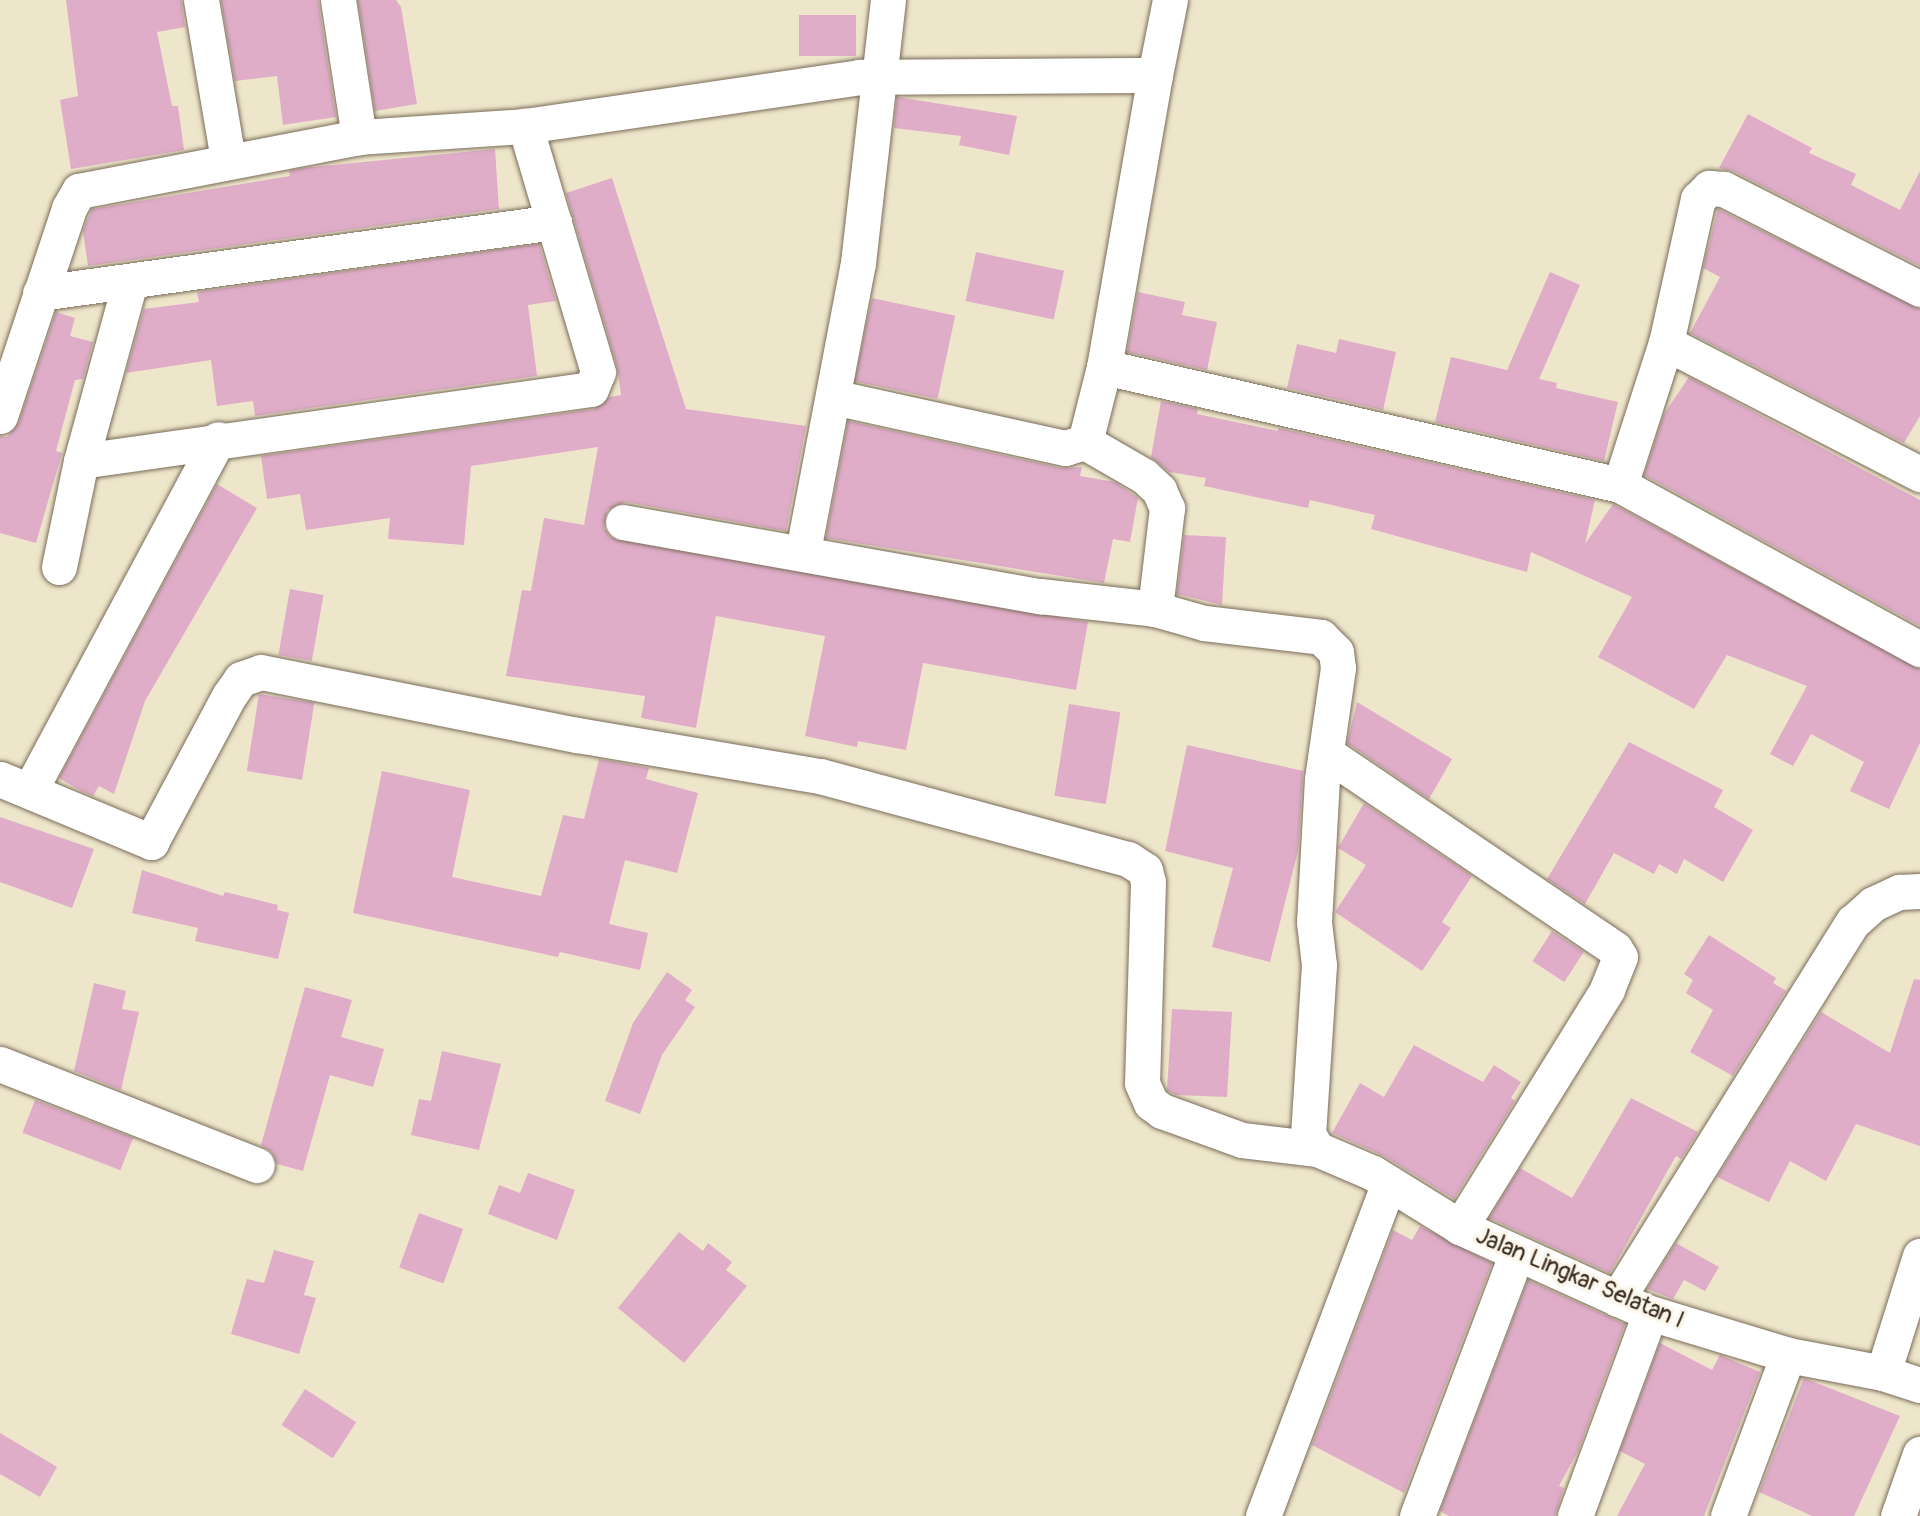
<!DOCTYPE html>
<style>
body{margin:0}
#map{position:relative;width:1920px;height:1516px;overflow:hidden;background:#eee6ca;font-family:Pangolin,sans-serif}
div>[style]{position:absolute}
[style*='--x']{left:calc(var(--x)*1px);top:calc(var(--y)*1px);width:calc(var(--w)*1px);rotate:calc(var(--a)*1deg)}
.building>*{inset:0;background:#e0adc9;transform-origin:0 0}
.roads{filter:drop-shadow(0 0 2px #7a6c5a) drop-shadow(0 0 2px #7a6c5a)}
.street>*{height:35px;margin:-17.5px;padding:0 17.5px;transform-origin:17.5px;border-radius:17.5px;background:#fff}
span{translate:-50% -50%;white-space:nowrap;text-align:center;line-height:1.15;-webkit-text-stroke:7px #fbf7ec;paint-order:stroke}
.street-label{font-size:24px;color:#3b2a1e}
</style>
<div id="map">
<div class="building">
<i style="clip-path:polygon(66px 0,181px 0,185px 27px,157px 32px,172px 106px,178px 106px,184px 150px,71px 169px,60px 100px,78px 96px)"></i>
<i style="clip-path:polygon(221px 0,318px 0,336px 117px,283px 125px,277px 76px,235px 81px)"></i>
<i style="clip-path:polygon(358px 0,396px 0,401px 7px,417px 104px,375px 111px)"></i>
<i style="left:856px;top:15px;width:41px;height:57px;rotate:90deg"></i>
<i style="clip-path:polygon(897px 97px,1017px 116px,1009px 155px,959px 145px,961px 136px,894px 128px)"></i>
<i style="clip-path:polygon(1748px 114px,1812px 148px,1809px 153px,1856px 174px,1851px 185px,1900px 210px,1920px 171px,1920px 266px,1733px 171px,1719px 168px)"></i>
<i style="clip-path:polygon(495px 149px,499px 209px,88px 266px,83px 231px,92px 209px,290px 176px,289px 171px,303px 168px)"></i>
<i style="clip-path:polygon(612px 178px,686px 409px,806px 426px,786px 531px,626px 502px,607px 510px,604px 528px,610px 537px,1088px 622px,1076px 690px,923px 663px,906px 750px,858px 741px,857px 747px,805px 736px,825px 636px,716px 616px,696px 728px,641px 718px,645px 696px,506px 676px,522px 590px,531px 591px,544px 518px,584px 525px,598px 447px,471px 466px,464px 545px,388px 539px,390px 518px,306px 530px,300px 494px,267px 499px,261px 456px,594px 409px,610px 397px,621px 395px,617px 366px,566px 193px)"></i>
<i style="clip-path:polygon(1718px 209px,1920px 309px,1920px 416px,1904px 443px,1690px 333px,1720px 277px,1703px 268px)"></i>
<i style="clip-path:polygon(539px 244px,556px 301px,528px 305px,537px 376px,255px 416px,253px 401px,217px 406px,211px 360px,126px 373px,144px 309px,199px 302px,197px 292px)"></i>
<i style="left:976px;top:252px;width:90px;height:50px;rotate:12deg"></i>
<i style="clip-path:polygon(1550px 272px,1580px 285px,1539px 379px,1557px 383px,1556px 388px,1618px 402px,1604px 461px,1435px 422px,1451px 357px,1507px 370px)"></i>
<i style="clip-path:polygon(1138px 292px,1185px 302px,1182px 315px,1217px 322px,1207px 370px,1127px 352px)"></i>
<i style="left:872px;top:298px;width:85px;height:85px;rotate:12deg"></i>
<i style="clip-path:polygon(56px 312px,75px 318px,70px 336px,93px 342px,83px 379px,75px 380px,56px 451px,62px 453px,36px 543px,0 533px,0 436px,7px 437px,19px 422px)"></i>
<i style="clip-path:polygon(1339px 339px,1396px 352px,1383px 410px,1287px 388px,1297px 344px,1336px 353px)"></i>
<i style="clip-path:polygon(1689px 377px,1920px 500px,1920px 626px,1644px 475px,1664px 414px)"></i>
<i style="clip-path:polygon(1161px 401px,1198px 409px,1197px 414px,1278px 431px,1278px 428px,1595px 500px,1585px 544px,1613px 504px,1920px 669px,1920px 743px,1889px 809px,1850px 791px,1864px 762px,1811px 734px,1793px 766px,1770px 754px,1807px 686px,1727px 655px,1694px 709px,1598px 657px,1632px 597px,1531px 552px,1527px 572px,1371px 529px,1375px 515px,1310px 500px,1308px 508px,1204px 486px,1206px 478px,1169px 472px,1151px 457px)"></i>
<i style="clip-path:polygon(848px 421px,1061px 468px,1082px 467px,1080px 476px,1115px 482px,1138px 498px,1130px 542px,1113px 539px,1104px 583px,826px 538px)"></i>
<i style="clip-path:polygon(217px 484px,257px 508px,145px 701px,114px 794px,99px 786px,93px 796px,81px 791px,59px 778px)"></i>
<i style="clip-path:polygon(1184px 535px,1226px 537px,1222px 605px,1177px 594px)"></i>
<i style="left:290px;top:589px;width:34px;height:67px;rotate:10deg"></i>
<i style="left:259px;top:694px;width:56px;height:78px;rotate:9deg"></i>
<i style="clip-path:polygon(1357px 702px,1452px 759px,1429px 799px,1347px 743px)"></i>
<i style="left:1069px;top:704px;width:52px;height:93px;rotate:9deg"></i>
<i style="clip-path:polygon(1629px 742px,1723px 790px,1714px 807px,1753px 830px,1723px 882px,1684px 859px,1677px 874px,1659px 864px,1654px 874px,1614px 853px,1585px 904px,1547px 879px)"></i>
<i style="clip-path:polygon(1187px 745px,1303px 771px,1298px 851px,1270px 962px,1212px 947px,1233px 868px,1165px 851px)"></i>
<i style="clip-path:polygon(599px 759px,649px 768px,646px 779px,698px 793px,677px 873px,625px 860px,609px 924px,648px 933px,640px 970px,560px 952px,558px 957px,353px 913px,382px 771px,470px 790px,452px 877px,541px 896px,563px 815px,584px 819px)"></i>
<i style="clip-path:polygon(1364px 803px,1472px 876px,1442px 922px,1451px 928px,1422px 971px,1335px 912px,1366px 865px,1338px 848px)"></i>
<i style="clip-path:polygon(0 817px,94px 849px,72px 908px,0 882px)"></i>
<i style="clip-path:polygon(142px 870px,223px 896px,225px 892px,278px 905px,277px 910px,289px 913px,278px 959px,195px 941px,198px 928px,132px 913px)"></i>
<i style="left:1552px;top:931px;width:38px;height:36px;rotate:33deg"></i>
<i style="clip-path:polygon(1709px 935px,1776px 978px,1773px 983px,1786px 991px,1733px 1076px,1690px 1052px,1713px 1010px,1686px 993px,1693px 980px,1684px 974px)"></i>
<i style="clip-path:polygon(667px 972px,692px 990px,685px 1000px,695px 1007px,662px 1055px,640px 1114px,605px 1101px,633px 1023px)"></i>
<i style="clip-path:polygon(1914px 979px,1920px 980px,1920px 1146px,1856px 1124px,1826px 1181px,1790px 1161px,1769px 1202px,1717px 1177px,1821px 1012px,1890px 1053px)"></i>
<i style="clip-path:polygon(94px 983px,126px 991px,122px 1009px,139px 1012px,121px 1090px,74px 1071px)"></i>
<i style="clip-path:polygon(305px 987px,352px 1000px,341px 1037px,384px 1049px,373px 1087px,330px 1075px,303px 1171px,277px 1164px,272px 1152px,261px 1145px)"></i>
<i style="clip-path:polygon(1172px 1009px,1232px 1012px,1227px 1097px,1176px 1095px,1167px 1090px)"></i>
<i style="clip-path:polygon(1414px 1045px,1483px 1082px,1494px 1065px,1521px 1082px,1511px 1098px,1515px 1101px,1454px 1199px,1384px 1156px,1332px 1133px,1360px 1083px,1384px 1097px)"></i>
<i style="clip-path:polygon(442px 1051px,501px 1064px,479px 1150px,411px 1135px,419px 1099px,431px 1101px)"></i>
<i style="clip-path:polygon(1631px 1098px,1698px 1132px,1681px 1159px,1676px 1156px,1610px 1273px,1489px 1218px,1520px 1168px,1572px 1198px)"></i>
<i style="left:35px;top:1100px;width:105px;height:35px;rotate:21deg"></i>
<i style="clip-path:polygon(528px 1173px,575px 1190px,557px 1240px,488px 1214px,499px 1185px,520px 1193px)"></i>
<i style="left:419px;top:1213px;width:47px;height:58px;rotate:20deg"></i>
<i style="clip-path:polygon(1420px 1226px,1492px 1263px,1404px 1493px,1312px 1445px,1393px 1230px,1412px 1240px)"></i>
<i style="clip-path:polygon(679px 1232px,703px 1251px,708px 1243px,732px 1262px,726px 1270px,747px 1286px,684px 1363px,618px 1308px)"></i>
<i style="clip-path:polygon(1676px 1243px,1719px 1267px,1705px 1291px,1684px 1280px,1673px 1299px,1647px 1289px)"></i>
<i style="clip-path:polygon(274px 1250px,314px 1261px,304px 1295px,316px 1298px,299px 1354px,231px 1334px,247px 1279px,264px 1283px)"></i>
<i style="clip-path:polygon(1528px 1280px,1625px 1324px,1578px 1451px,1559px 1486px,1564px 1488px,1555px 1516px,1449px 1516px,1440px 1511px)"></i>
<i style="clip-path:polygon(1660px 1343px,1712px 1370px,1720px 1355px,1760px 1372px,1704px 1516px,1617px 1516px,1645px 1464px,1620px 1451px)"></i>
<i style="clip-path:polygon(1804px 1378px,1900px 1416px,1854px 1516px,1812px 1516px,1759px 1492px)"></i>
<i style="left:305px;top:1389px;width:61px;height:43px;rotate:33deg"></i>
<i style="clip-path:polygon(0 1433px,57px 1467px,40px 1497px,0 1474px)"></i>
</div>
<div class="roads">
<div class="street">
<i style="--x:201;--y:0;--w:161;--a:80.4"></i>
<i style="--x:338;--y:0;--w:139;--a:81.3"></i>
<i style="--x:1155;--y:75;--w:76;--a:-78.7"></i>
<i style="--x:40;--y:293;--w:519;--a:-7.86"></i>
<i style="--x:1666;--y:343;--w:286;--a:27.3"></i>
<i style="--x:1104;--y:367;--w:529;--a:12.88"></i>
<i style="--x:1620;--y:485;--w:342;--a:28.7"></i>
<i style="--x:833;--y:397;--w:238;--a:12.4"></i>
<i style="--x:1065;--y:448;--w:21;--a:-17"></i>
<i style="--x:1085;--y:442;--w:68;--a:30"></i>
<i style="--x:1144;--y:476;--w:21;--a:43"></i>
<i style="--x:1159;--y:490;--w:20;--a:66"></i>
<i style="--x:1167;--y:508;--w:102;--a:96.8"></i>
<i style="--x:0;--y:416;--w:219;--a:-71.6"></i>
<i style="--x:69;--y:208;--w:20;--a:-60"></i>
<i style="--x:79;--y:191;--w:285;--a:-10.9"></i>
<i style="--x:359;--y:137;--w:166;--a:-3.8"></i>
<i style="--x:525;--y:126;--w:338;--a:-8.3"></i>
<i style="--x:859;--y:77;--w:296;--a:-0.4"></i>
<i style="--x:1155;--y:75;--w:296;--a:99.9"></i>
<i style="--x:1104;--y:367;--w:77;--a:104.2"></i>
<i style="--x:81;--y:461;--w:515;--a:-8.04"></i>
<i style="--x:591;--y:389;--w:18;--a:-68"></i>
<i style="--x:598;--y:372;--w:257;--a:-106.5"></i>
<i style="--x:1620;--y:485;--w:149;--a:-72.1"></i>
<i style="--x:1666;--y:343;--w:148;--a:-77.5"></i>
<i style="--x:1698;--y:199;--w:16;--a:-45"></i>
<i style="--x:1709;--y:188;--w:15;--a:4"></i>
<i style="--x:1724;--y:189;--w:220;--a:27"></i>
<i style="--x:623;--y:522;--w:424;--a:10.1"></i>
<i style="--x:1040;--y:596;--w:116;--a:6.4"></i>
<i style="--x:1155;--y:609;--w:51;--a:15.9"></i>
<i style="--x:1204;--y:623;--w:118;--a:6.8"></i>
<i style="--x:1321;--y:637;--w:21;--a:45"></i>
<i style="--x:1336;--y:652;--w:16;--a:83"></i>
<i style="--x:1338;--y:668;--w:112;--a:98.2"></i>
<i style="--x:1322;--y:779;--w:143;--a:93.2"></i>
<i style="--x:1314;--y:922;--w:43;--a:83.4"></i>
<i style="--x:1319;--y:965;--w:169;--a:93.7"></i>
<i style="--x:1308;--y:1134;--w:17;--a:59"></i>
<i style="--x:803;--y:551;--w:293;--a:-79.2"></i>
<i style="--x:858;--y:263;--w:265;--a:-83.5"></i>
<i style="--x:59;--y:567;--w:108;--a:-78.3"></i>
<i style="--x:81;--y:461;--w:186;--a:-74.7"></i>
<i style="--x:1326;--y:753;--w:349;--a:34.1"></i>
<i style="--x:1615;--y:949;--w:9;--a:58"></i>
<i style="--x:1620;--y:957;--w:35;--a:112"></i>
<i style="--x:1607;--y:990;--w:279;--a:121.8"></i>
<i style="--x:0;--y:779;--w:164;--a:22.6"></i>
<i style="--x:151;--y:842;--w:166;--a:-61.9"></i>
<i style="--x:229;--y:696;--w:21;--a:-55"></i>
<i style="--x:241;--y:679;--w:21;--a:-19"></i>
<i style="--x:261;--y:672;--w:322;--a:11.3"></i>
<i style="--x:577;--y:735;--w:246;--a:9.6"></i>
<i style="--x:820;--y:776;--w:319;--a:15.1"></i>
<i style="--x:1128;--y:859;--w:20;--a:33"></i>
<i style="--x:1145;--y:870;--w:12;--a:76"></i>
<i style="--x:1148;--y:882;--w:201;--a:91.7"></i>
<i style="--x:1142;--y:1083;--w:22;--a:66"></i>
<i style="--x:1151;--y:1103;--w:14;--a:36"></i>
<i style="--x:1162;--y:1111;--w:85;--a:19.9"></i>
<i style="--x:1242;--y:1140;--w:76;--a:6.8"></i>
<i style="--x:1317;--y:1149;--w:61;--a:23.2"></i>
<i style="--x:1373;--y:1173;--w:102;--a:31.8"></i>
<i style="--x:1460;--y:1227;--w:209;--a:24.4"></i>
<i style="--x:1650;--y:1313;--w:144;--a:16.9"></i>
<i style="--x:1788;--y:1355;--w:97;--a:10.7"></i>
<i style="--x:1883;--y:1373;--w:39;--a:18"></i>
<i style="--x:30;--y:790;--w:398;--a:-61.8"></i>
<i style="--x:0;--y:1064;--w:276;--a:21.5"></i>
<i style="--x:1617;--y:1299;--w:445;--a:-58"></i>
<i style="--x:1853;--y:922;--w:27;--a:-42"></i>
<i style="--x:1873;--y:904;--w:29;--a:-25"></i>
<i style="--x:1899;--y:892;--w:21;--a:-3"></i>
<i style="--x:1883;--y:1373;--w:123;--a:-72.5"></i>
<i style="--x:1263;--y:1516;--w:356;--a:-69.3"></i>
<i style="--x:1417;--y:1516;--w:281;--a:-69.2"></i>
<i style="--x:1575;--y:1516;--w:216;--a:-69.7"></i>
<i style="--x:1728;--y:1516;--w:172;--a:-69.6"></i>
<i style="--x:1898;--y:1516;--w:66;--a:-70.5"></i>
</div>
</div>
<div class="street-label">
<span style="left:1580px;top:1278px;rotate:23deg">Jalan Lingkar Selatan I</span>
</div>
</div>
